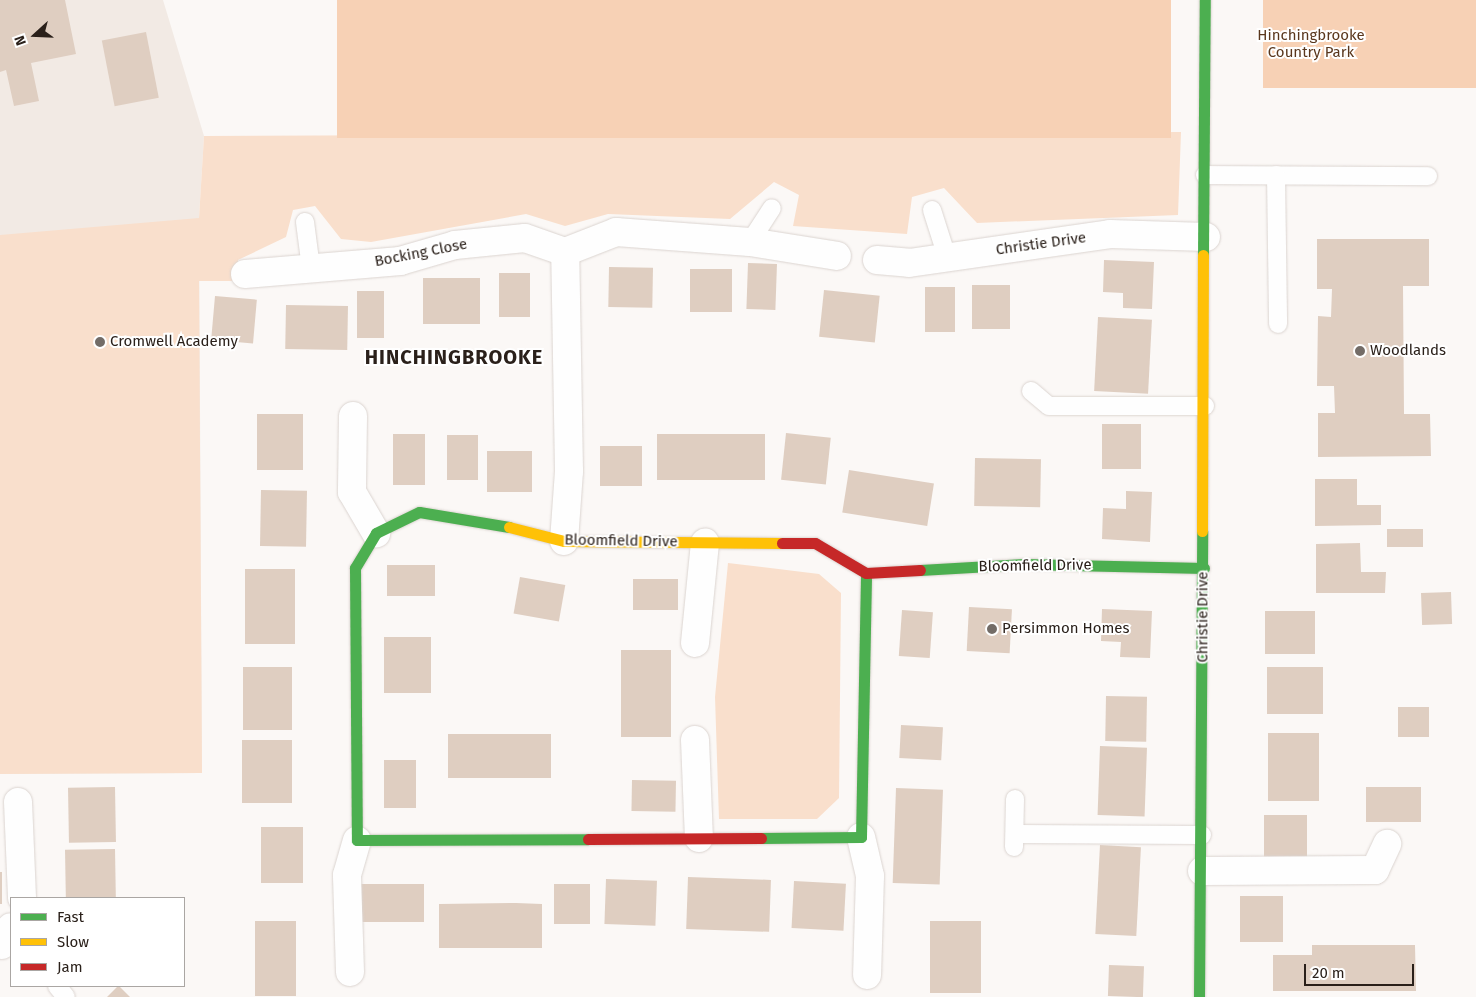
<!DOCTYPE html>
<style>
body{margin:0}
#map{position:relative;width:1476px;height:997px;overflow:hidden;background:#fbf8f6;font-family:"Fira Sans",sans-serif}
div>[style]{position:absolute}
[style*='--x']{left:calc(var(--x)*1px);top:calc(var(--y)*1px);width:calc(var(--w)*1px);rotate:calc(var(--a)*1deg)}
.built>*{inset:0;background:#f2eae4}
.green>*{inset:0;background:#f9dfcc}
.forest>*{inset:0;background:#f7d1b5;transform-origin:0 0}
.building>*{inset:0;background:#dfcec1;transform-origin:0 0}
.roads{filter:drop-shadow(0 0 1px #dbd4d0) drop-shadow(0 0 1px #dbd4d0)}
.lane>*{height:18px;margin:-9px;padding:0 9px;transform-origin:9px;border-radius:9px;background:#fefefe}
.street>*{height:28px;margin:-14px;padding:0 14px;transform-origin:14px;border-radius:14px;background:#fefefe}
.fast>*{height:11px;margin:-5.5px;padding:0 5.5px;transform-origin:5.5px;border-radius:5.5px;background:#4caf50}
.slow>*{height:11px;margin:-5.5px;padding:0 5.5px;transform-origin:5.5px;border-radius:5.5px;background:#ffc107}
.jam>*{height:11px;margin:-5.5px;padding:0 5.5px;transform-origin:5.5px;border-radius:5.5px;background:#c62828}
.dots>*{width:14px;height:14px;translate:-50% -50%;box-sizing:border-box;border:2px solid #fff;border-radius:50%}
span{translate:-50% -50%;white-space:nowrap;text-align:center;line-height:1.15;-webkit-text-stroke:4px #fff;paint-order:stroke}
.park-label{font-size:15px;color:#5a371d}
.street-label{font-size:15px;color:#2a201a}
.poi-label{font-size:15px;color:#2a201a}
.left{translate:0 -50%;text-align:left}
.district-label{font-size:20px;color:#2a201a;font-weight:700;letter-spacing:1px}
.legend{position:absolute;left:10px;top:897px;width:175px;height:90px;box-sizing:border-box;background:#fff;border:1px solid #aaa6a3;margin:0;padding:6px 9px;list-style:none;font-size:15px;color:#2a201a}
.legend li{display:flex;align-items:center;gap:10px;height:25px}
.legend b{width:25px;border:1px solid #aaa6a3}
.north{position:absolute;left:10px;top:10px;width:50px;height:50px;-webkit-text-stroke:4px #fff;paint-order:stroke;rotate:250deg;font-size:14px;font-weight:700;line-height:20px;text-align:center;color:#2a201a}
.north::after{content:'';display:block;margin:auto;width:18px;height:22px;background:#2a201a;clip-path:polygon(50% 0,100% 100%,50% 72%,0 100%)}
.scale{position:absolute;left:1304px;top:964px;width:110px;height:22px;box-sizing:border-box;border:2px solid #2a201a;border-top:0;padding-left:6px;font-size:15px;line-height:18px;white-space:nowrap;color:#2a201a;-webkit-text-stroke:4px #fff;paint-order:stroke}
</style>
<div id="map">
<div class="built">
<i style="clip-path:polygon(0 0,163px 0,204px 136px,199px 218px,202px 773px,0 774px)"></i>
</div>
<div class="green">
<i style="clip-path:polygon(1181px 132px,1178px 215px,977px 223px,944px 188px,912px 197px,907px 234px,793px 226px,799px 195px,774px 182px,730px 219px,608px 214px,565px 226px,526px 214px,371px 242px,341px 239px,315px 206px,293px 210px,286px 237px,238px 260px,236px 281px,199px 281px,202px 773px,0 774px,0 235px,199px 218px,204px 136px)"></i>
<i style="clip-path:polygon(728px 563px,819px 574px,841px 593px,839px 798px,817px 819px,719px 819px,715px 697px)"></i>
</div>
<div class="forest">
<i style="left:337px;top:0;width:834px;height:138px"></i>
<i style="left:1263px;top:0;width:213px;height:88px"></i>
</div>
<div class="building">
<i style="clip-path:polygon(0 0,65px 0,76px 54px,31px 63px,39px 101px,14px 106px,6px 70px,0 72px)"></i>
<i style="left:146px;top:32px;width:67px;height:45px;rotate:79deg"></i>
<i style="clip-path:polygon(1317px 239px,1429px 239px,1429px 286px,1403px 286px,1404px 414px,1430px 414px,1431px 456px,1318px 457px,1318px 413px,1335px 413px,1334px 386px,1317px 386px,1318px 316px,1331px 317px,1332px 289px,1317px 289px)"></i>
<i style="clip-path:polygon(1104px 260px,1154px 262px,1152px 309px,1123px 308px,1123px 293px,1103px 292px)"></i>
<i style="left:748px;top:263px;width:29px;height:46px;rotate:2deg"></i>
<i style="left:609px;top:267px;width:44px;height:40px;rotate:1deg"></i>
<i style="left:690px;top:269px;width:42px;height:43px"></i>
<i style="left:530px;top:273px;width:44px;height:31px;rotate:90deg"></i>
<i style="left:423px;top:278px;width:57px;height:46px"></i>
<i style="left:972px;top:285px;width:38px;height:44px"></i>
<i style="left:925px;top:287px;width:30px;height:45px"></i>
<i style="left:824px;top:290px;width:56px;height:47px;rotate:6deg"></i>
<i style="left:357px;top:291px;width:27px;height:47px"></i>
<i style="left:215px;top:296px;width:42px;height:44px;rotate:5deg"></i>
<i style="left:286px;top:305px;width:62px;height:44px;rotate:1deg"></i>
<i style="left:1098px;top:317px;width:54px;height:74px;rotate:3deg"></i>
<i style="left:257px;top:414px;width:46px;height:56px"></i>
<i style="left:1102px;top:424px;width:39px;height:45px"></i>
<i style="left:786px;top:433px;width:45px;height:47px;rotate:6deg"></i>
<i style="left:393px;top:434px;width:32px;height:51px"></i>
<i style="left:657px;top:434px;width:108px;height:46px"></i>
<i style="left:447px;top:435px;width:31px;height:45px"></i>
<i style="left:600px;top:446px;width:42px;height:40px"></i>
<i style="left:487px;top:451px;width:45px;height:41px"></i>
<i style="left:975px;top:458px;width:66px;height:48px;rotate:1deg"></i>
<i style="left:849px;top:470px;width:86px;height:43px;rotate:9deg"></i>
<i style="clip-path:polygon(1315px 479px,1357px 479px,1357px 505px,1381px 505px,1381px 525px,1315px 526px)"></i>
<i style="left:261px;top:490px;width:46px;height:56px;rotate:1deg"></i>
<i style="clip-path:polygon(1126px 491px,1152px 492px,1150px 542px,1102px 539px,1103px 508px,1126px 509px)"></i>
<i style="left:1387px;top:529px;width:36px;height:18px"></i>
<i style="clip-path:polygon(1360px 543px,1361px 572px,1386px 572px,1385px 593px,1316px 593px,1316px 544px)"></i>
<i style="left:387px;top:565px;width:48px;height:31px"></i>
<i style="left:245px;top:569px;width:50px;height:75px"></i>
<i style="left:520px;top:577px;width:46px;height:37px;rotate:10deg"></i>
<i style="left:633px;top:579px;width:45px;height:31px"></i>
<i style="left:1451px;top:592px;width:32px;height:30px;rotate:88deg"></i>
<i style="left:969px;top:607px;width:43px;height:44px;rotate:3deg"></i>
<i style="clip-path:polygon(1102px 609px,1152px 611px,1150px 658px,1120px 657px,1121px 642px,1101px 641px)"></i>
<i style="left:902px;top:610px;width:31px;height:46px;rotate:4deg"></i>
<i style="left:1315px;top:611px;width:43px;height:50px;rotate:90deg"></i>
<i style="left:384px;top:637px;width:47px;height:56px"></i>
<i style="left:621px;top:650px;width:50px;height:87px"></i>
<i style="left:243px;top:667px;width:49px;height:63px"></i>
<i style="left:1267px;top:667px;width:56px;height:47px"></i>
<i style="left:1106px;top:696px;width:41px;height:45px;rotate:1deg"></i>
<i style="left:1429px;top:707px;width:30px;height:31px;rotate:90deg"></i>
<i style="left:901px;top:725px;width:42px;height:33px;rotate:3deg"></i>
<i style="left:1268px;top:733px;width:51px;height:68px"></i>
<i style="left:448px;top:734px;width:103px;height:44px"></i>
<i style="left:242px;top:740px;width:50px;height:63px"></i>
<i style="left:1100px;top:746px;width:47px;height:69px;rotate:2deg"></i>
<i style="left:384px;top:760px;width:32px;height:48px"></i>
<i style="left:632px;top:780px;width:44px;height:31px;rotate:1deg"></i>
<i style="left:115px;top:787px;width:55px;height:47px;rotate:89deg"></i>
<i style="left:1366px;top:787px;width:55px;height:35px"></i>
<i style="left:896px;top:788px;width:47px;height:95px;rotate:2deg"></i>
<i style="left:1264px;top:815px;width:43px;height:45px"></i>
<i style="left:261px;top:827px;width:42px;height:56px"></i>
<i style="left:1100px;top:845px;width:41px;height:89px;rotate:3deg"></i>
<i style="left:115px;top:849px;width:49px;height:50px;rotate:89deg"></i>
<i style="left:0;top:872px;width:2px;height:32px"></i>
<i style="left:688px;top:877px;width:83px;height:52px;rotate:2deg"></i>
<i style="left:606px;top:879px;width:51px;height:45px;rotate:2deg"></i>
<i style="left:794px;top:881px;width:52px;height:47px;rotate:3deg"></i>
<i style="left:361px;top:884px;width:63px;height:38px"></i>
<i style="left:554px;top:884px;width:36px;height:40px"></i>
<i style="left:1240px;top:896px;width:43px;height:46px"></i>
<i style="clip-path:polygon(516px 903px,542px 904px,542px 948px,439px 948px,439px 904px)"></i>
<i style="left:255px;top:921px;width:41px;height:75px"></i>
<i style="left:930px;top:921px;width:51px;height:72px"></i>
<i style="clip-path:polygon(1312px 945px,1415px 945px,1416px 991px,1273px 991px,1273px 955px,1312px 955px)"></i>
<i style="left:1109px;top:965px;width:35px;height:31px;rotate:2deg"></i>
<i style="clip-path:polygon(118px 986px,119px 986px,130px 997px,107px 997px)"></i>
</div>
<div class="roads">
<div class="lane">
<i style="--x:1205;--y:175;--w:223;--a:0.3"></i>
<i style="--x:1276;--y:175;--w:149;--a:89.2"></i>
<i style="--x:932;--y:210;--w:49;--a:72.3"></i>
<i style="--x:305;--y:222;--w:46;--a:82.6"></i>
<i style="--x:750;--y:242;--w:40;--a:-57.1"></i>
<i style="--x:1031;--y:391;--w:23;--a:40"></i>
<i style="--x:1049;--y:406;--w:156;--a:0"></i>
<i style="--x:1015;--y:834;--w:187;--a:0.3"></i>
<i style="--x:1014;--y:847;--w:48;--a:-88.8"></i>
<i style="--x:57;--y:986;--w:14;--a:51"></i>
</div>
<div class="street">
<i style="--x:877;--y:260;--w:32;--a:5"></i>
<i style="--x:909;--y:263;--w:203;--a:-8.2"></i>
<i style="--x:1110;--y:234;--w:96;--a:1.8"></i>
<i style="--x:245;--y:274;--w:156;--a:-4.8"></i>
<i style="--x:400;--y:261;--w:57;--a:-16.2"></i>
<i style="--x:455;--y:245;--w:70;--a:-5.7"></i>
<i style="--x:525;--y:238;--w:42;--a:19.3"></i>
<i style="--x:565;--y:252;--w:55;--a:-21.4"></i>
<i style="--x:616;--y:232;--w:134;--a:4.3"></i>
<i style="--x:750;--y:242;--w:88;--a:9.1"></i>
<i style="--x:353;--y:416;--w:76;--a:90.8"></i>
<i style="--x:352;--y:492;--w:48;--a:59.7"></i>
<i style="--x:564;--y:541;--w:70;--a:-85.9"></i>
<i style="--x:569;--y:471;--w:219;--a:-91"></i>
<i style="--x:695;--y:643;--w:101;--a:-84.3"></i>
<i style="--x:695;--y:740;--w:98;--a:87.7"></i>
<i style="--x:18;--y:802;--w:96;--a:87.6"></i>
<i style="--x:861;--y:837;--w:40;--a:77"></i>
<i style="--x:870;--y:876;--w:99;--a:91.7"></i>
<i style="--x:1202;--y:871;--w:173;--a:-0.3"></i>
<i style="--x:1375;--y:870;--w:29;--a:-65"></i>
<i style="--x:2;--y:945;--w:20;--a:-63"></i>
<i style="--x:350;--y:972;--w:97;--a:-91.8"></i>
<i style="--x:347;--y:875;--w:36;--a:-74"></i>
</div>
<div class="fast">
<i style="--x:1203;--y:255;--w:255;--a:-89.6"></i>
<i style="--x:509;--y:527;--w:91;--a:-170.5"></i>
<i style="--x:419;--y:512;--w:48;--a:154"></i>
<i style="--x:376;--y:533;--w:41;--a:121"></i>
<i style="--x:355;--y:568;--w:272;--a:89.6"></i>
<i style="--x:357;--y:840;--w:231;--a:-0.2"></i>
<i style="--x:920;--y:570;--w:104;--a:-3.3"></i>
<i style="--x:1024;--y:564;--w:180;--a:1.3"></i>
<i style="--x:761;--y:838;--w:100;--a:-0.6"></i>
<i style="--x:861;--y:837;--w:264;--a:-88.9"></i>
<i style="--x:1199;--y:997;--w:466;--a:-89.6"></i>
</div>
<div class="slow">
<i style="--x:509;--y:527;--w:57;--a:14.3"></i>
<i style="--x:564;--y:541;--w:218;--a:0.5"></i>
<i style="--x:1202;--y:531;--w:276;--a:-89.8"></i>
</div>
<div class="jam">
<i style="--x:782;--y:543;--w:33;--a:0"></i>
<i style="--x:815;--y:543;--w:59;--a:30.5"></i>
<i style="--x:866;--y:573;--w:54;--a:-3.2"></i>
<i style="--x:588;--y:839;--w:173;--a:-0.3"></i>
</div>
</div>
<div class="dots">
<i style="left:100px;top:342px;background:#736c67"></i>
<i style="left:1360px;top:351px;background:#736c67"></i>
<i style="left:992px;top:629px;background:#736c67"></i>
</div>
<div class="park-label">
<span style="left:1311px;top:44px">Hinchingbrooke<br>Country Park</span>
</div>
<div class="street-label">
<span style="left:1041px;top:244px;rotate:-8deg">Christie Drive</span>
<span style="left:421px;top:253px;rotate:-11deg">Bocking Close</span>
<span style="left:621px;top:541px;rotate:1deg">Bloomfield Drive</span>
<span style="left:1035px;top:566px;rotate:-1deg">Bloomfield Drive</span>
<span style="left:1203px;top:617px;rotate:-90deg">Christie Drive</span>
</div>
<div class="poi-label">
<span class="left" style="left:110px;top:342px">Cromwell Academy</span>
<span class="left" style="left:1370px;top:351px">Woodlands</span>
<span class="left" style="left:1002px;top:629px">Persimmon Homes</span>
</div>
<div class="district-label">
<span style="left:454px;top:357px">HINCHINGBROOKE</span>
</div>
<ul class="legend">
<li><b style="height:6px;background:#4caf50"></b>Fast</li>
<li><b style="height:6px;background:#ffc107"></b>Slow</li>
<li><b style="height:6px;background:#c62828"></b>Jam</li>
</ul>
<div class="north">N</div>
<div class="scale">20 m</div>
</div>
